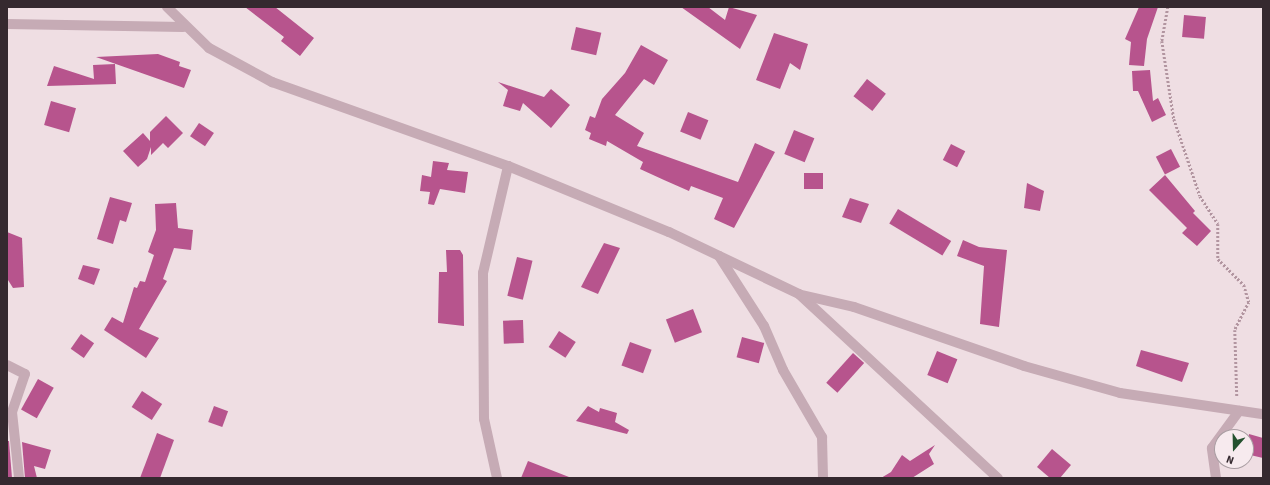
<!DOCTYPE html>
<style>
body{margin:0}
#map{position:relative;width:1270px;height:485px;overflow:hidden;background:#efdee3;font-family:"Source Sans 3",sans-serif}
div>[style]{position:absolute}
[style*='--x']{left:calc(var(--x)*1px);top:calc(var(--y)*1px);width:calc(var(--w)*1px);rotate:calc(var(--a)*1deg)}
.building>*{inset:0;background:#b7548d;transform-origin:0 0}
.path>*{height:2.5px;margin-top:-1.25px;transform-origin:0;background:repeating-linear-gradient(90deg,#b295a0 0 2px,transparent 0 4px)}
.street>*{height:10px;margin:-5px;padding:0 5px;transform-origin:5px;border-radius:5px;background:#c6abb5}
span{translate:-50% -50%;white-space:nowrap;text-align:center;line-height:1.15;-webkit-text-stroke:3px #f7eaee;paint-order:stroke}
.frame{position:absolute;inset:0;border:8px solid #35292f;pointer-events:none}
.north{position:absolute;left:1214px;top:429px;width:40px;height:40px;box-sizing:border-box;background:#f7eaee;border:1px solid #a99da2;border-radius:50%;rotate:200deg;font-size:11px;font-weight:700;line-height:16px;text-align:center;color:#35292f}
.north::after{content:'';display:block;margin:auto;width:14px;height:18px;background:#24512f;clip-path:polygon(50% 0,100% 100%,50% 72%,0 100%)}
</style>
<div id="map">
<div class="building">
<i style="clip-path:polygon(245px 7px,275px 7px,314px 38px,300px 56px,281px 41px,284px 37px)"></i>
<i style="clip-path:polygon(681px 7px,708px 7px,725px 20px,729px 7px,757px 15px,740px 49px)"></i>
<i style="clip-path:polygon(1139px 7px,1158px 7px,1147px 39px,1144px 66px,1129px 65px,1131px 42px,1125px 39px)"></i>
<i style="left:1184px;top:15px;width:22px;height:22px;rotate:5deg"></i>
<i style="left:576px;top:27px;width:26px;height:23px;rotate:13deg"></i>
<i style="clip-path:polygon(774px 33px,808px 44px,800px 70px,790px 63px,780px 89px,756px 80px)"></i>
<i style="clip-path:polygon(641px 45px,668px 60px,654px 85px,644px 79px,615px 115px,644px 133px,637px 146px,738px 182px,755px 143px,775px 152px,734px 228px,714px 219px,723px 198px,691px 186px,689px 191px,664px 180px,640px 169px,643px 162px,607px 141px,606px 146px,589px 139px,591px 133px,585px 130px,590px 116px,595px 118px,602px 99px,625px 73px)"></i>
<i style="clip-path:polygon(158px 54px,180px 62px,179px 66px,191px 70px,184px 88px,96px 57px)"></i>
<i style="clip-path:polygon(115px 64px,116px 84px,47px 86px,54px 66px,94px 79px,93px 65px)"></i>
<i style="clip-path:polygon(1150px 70px,1153px 101px,1158px 98px,1166px 115px,1152px 122px,1138px 91px,1133px 91px,1132px 71px)"></i>
<i style="left:867px;top:79px;width:24px;height:22px;rotate:38deg"></i>
<i style="clip-path:polygon(498px 82px,544px 97px,551px 89px,570px 105px,551px 128px,523px 103px,520px 111px,503px 106px,508px 90px)"></i>
<i style="left:51px;top:101px;width:26px;height:25px;rotate:16deg"></i>
<i style="left:688px;top:112px;width:22px;height:21px;rotate:22deg"></i>
<i style="clip-path:polygon(166px 116px,183px 133px,168px 148px,163px 143px,151px 155px,151px 147px,147px 159px,138px 167px,123px 151px,143px 133px,150px 141px,150px 132px)"></i>
<i style="left:199px;top:123px;width:18px;height:16px;rotate:34deg"></i>
<i style="left:794px;top:130px;width:22px;height:26px;rotate:22deg"></i>
<i style="left:951px;top:144px;width:16px;height:18px;rotate:27deg"></i>
<i style="left:1171px;top:149px;width:20px;height:17px;rotate:63deg"></i>
<i style="clip-path:polygon(433px 161px,449px 163px,447px 170px,468px 172px,465px 193px,440px 189px,434px 205px,428px 204px,430px 192px,420px 191px,422px 175px,431px 177px)"></i>
<i style="left:804px;top:173px;width:19px;height:16px"></i>
<i style="clip-path:polygon(1165px 175px,1195px 211px,1193px 213px,1211px 231px,1197px 246px,1182px 233px,1187px 228px,1149px 190px)"></i>
<i style="clip-path:polygon(1027px 183px,1044px 191px,1040px 211px,1024px 208px)"></i>
<i style="clip-path:polygon(110px 197px,132px 203px,126px 222px,120px 220px,113px 244px,97px 239px)"></i>
<i style="clip-path:polygon(850px 198px,869px 204px,861px 223px,842px 217px)"></i>
<i style="clip-path:polygon(176px 203px,178px 228px,193px 230px,191px 250px,174px 248px,163px 279px,167px 281px,139px 329px,159px 338px,146px 358px,104px 330px,112px 317px,123px 323px,134px 287px,137px 288px,140px 281px,145px 282px,154px 255px,148px 252px,156px 230px,155px 204px)"></i>
<i style="left:898px;top:209px;width:62px;height:17px;rotate:31deg"></i>
<i style="clip-path:polygon(7px 232px,22px 238px,24px 287px,13px 288px,8px 280px)"></i>
<i style="clip-path:polygon(963px 240px,979px 247px,1007px 250px,999px 327px,980px 324px,984px 266px,957px 256px)"></i>
<i style="clip-path:polygon(604px 243px,620px 248px,598px 294px,581px 287px)"></i>
<i style="clip-path:polygon(446px 250px,460px 250px,463px 255px,464px 326px,438px 323px,439px 272px,447px 272px)"></i>
<i style="left:517px;top:257px;width:16px;height:40px;rotate:14deg"></i>
<i style="clip-path:polygon(83px 265px,100px 269px,94px 285px,78px 279px)"></i>
<i style="left:693px;top:309px;width:25px;height:29px;rotate:69deg"></i>
<i style="left:523px;top:320px;width:23px;height:20px;rotate:88deg"></i>
<i style="left:559px;top:331px;width:20px;height:19px;rotate:33deg"></i>
<i style="left:81px;top:334px;width:16px;height:18px;rotate:35deg"></i>
<i style="left:742px;top:337px;width:23px;height:21px;rotate:15deg"></i>
<i style="left:630px;top:342px;width:23px;height:25px;rotate:20deg"></i>
<i style="clip-path:polygon(1141px 350px,1189px 363px,1182px 382px,1136px 366px)"></i>
<i style="left:937px;top:351px;width:22px;height:26px;rotate:22deg"></i>
<i style="left:853px;top:353px;width:15px;height:40px;rotate:42deg"></i>
<i style="left:38px;top:379px;width:18px;height:35px;rotate:29deg"></i>
<i style="left:142px;top:391px;width:24px;height:19px;rotate:33deg"></i>
<i style="left:214px;top:406px;width:15px;height:17px;rotate:20deg"></i>
<i style="clip-path:polygon(588px 406px,599px 412px,600px 408px,617px 413px,615px 422px,629px 430px,627px 434px,576px 421px)"></i>
<i style="clip-path:polygon(157px 433px,174px 440px,160px 478px,140px 478px)"></i>
<i style="clip-path:polygon(1249px 434px,1263px 438px,1263px 458px,1246px 454px)"></i>
<i style="clip-path:polygon(7px 441px,9px 441px,12px 478px,7px 478px)"></i>
<i style="clip-path:polygon(22px 442px,51px 450px,45px 469px,34px 466px,37px 478px,25px 478px)"></i>
<i style="clip-path:polygon(935px 445px,929px 454px,934px 464px,912px 478px,881px 478px,891px 472px,902px 455px,910px 461px)"></i>
<i style="clip-path:polygon(1052px 449px,1071px 465px,1060px 478px,1050px 478px,1037px 467px)"></i>
<i style="clip-path:polygon(528px 461px,569px 477px,569px 478px,521px 478px)"></i>
</div>
<div class="path">
<i style="--x:1168;--y:7;--w:35;--a:100"></i>
<i style="--x:1162;--y:41;--w:79;--a:81.3"></i>
<i style="--x:1174;--y:119;--w:81;--a:71.3"></i>
<i style="--x:1200;--y:196;--w:33;--a:57"></i>
<i style="--x:1218;--y:224;--w:35;--a:90"></i>
<i style="--x:1218;--y:259;--w:37;--a:45"></i>
<i style="--x:1244;--y:285;--w:18;--a:74"></i>
<i style="--x:1249;--y:302;--w:31;--a:117"></i>
<i style="--x:1235;--y:330;--w:67;--a:88.3"></i>
</div>
<div class="street">
<i style="--x:167;--y:7;--w:59;--a:44.3"></i>
<i style="--x:209;--y:48;--w:72;--a:28.4"></i>
<i style="--x:272;--y:82;--w:251;--a:19.6"></i>
<i style="--x:508;--y:166;--w:174;--a:22.3"></i>
<i style="--x:669;--y:232;--w:144;--a:25.5"></i>
<i style="--x:799;--y:294;--w:271;--a:42.8"></i>
<i style="--x:7;--y:24;--w:176;--a:1"></i>
<i style="--x:719;--y:256;--w:83;--a:57.3"></i>
<i style="--x:764;--y:326;--w:48;--a:66.6"></i>
<i style="--x:783;--y:370;--w:78;--a:59.8"></i>
<i style="--x:822;--y:437;--w:41;--a:88.6"></i>
<i style="--x:802;--y:295;--w:53;--a:13"></i>
<i style="--x:854;--y:307;--w:180;--a:19.1"></i>
<i style="--x:1024;--y:366;--w:100;--a:15.7"></i>
<i style="--x:1120;--y:393;--w:145;--a:8.4"></i>
<i style="--x:7;--y:365;--w:20;--a:27"></i>
<i style="--x:25;--y:374;--w:40;--a:108.9"></i>
<i style="--x:12;--y:412;--w:66;--a:83.9"></i>
<i style="--x:497;--y:478;--w:60;--a:-102.4"></i>
<i style="--x:484;--y:419;--w:146;--a:-90.4"></i>
<i style="--x:483;--y:273;--w:110;--a:-76.8"></i>
<i style="--x:1216;--y:478;--w:30;--a:-98"></i>
<i style="--x:1212;--y:448;--w:46;--a:-53.9"></i>
</div>
<div class="frame"></div>
<div class="north">N</div>
</div>
